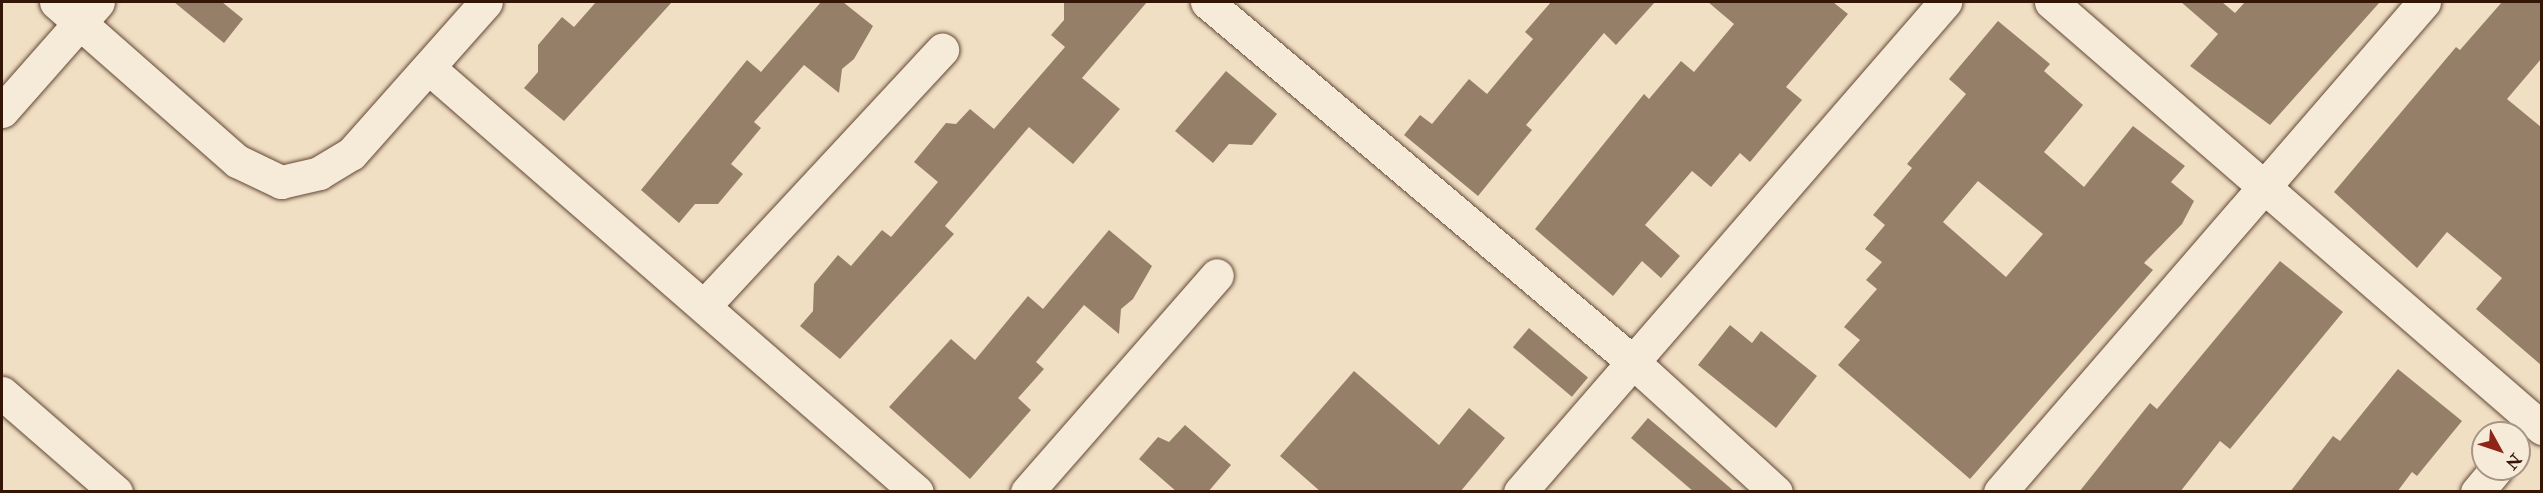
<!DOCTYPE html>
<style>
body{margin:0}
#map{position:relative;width:2543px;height:493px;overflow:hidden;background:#f1dfc4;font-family:"IM FELL Double Pica",serif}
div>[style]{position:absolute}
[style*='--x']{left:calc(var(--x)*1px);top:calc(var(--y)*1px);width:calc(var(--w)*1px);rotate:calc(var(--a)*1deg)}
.building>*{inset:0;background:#967f69;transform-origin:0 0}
.roads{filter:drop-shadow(0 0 2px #634836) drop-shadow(0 0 2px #634836)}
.minor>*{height:33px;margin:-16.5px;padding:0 16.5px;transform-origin:16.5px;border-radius:16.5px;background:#f6ead9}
span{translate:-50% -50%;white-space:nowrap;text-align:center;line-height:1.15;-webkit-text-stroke:5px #f6ead9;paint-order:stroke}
.frame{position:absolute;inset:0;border:3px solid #341606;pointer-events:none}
.north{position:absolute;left:2471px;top:421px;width:60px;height:60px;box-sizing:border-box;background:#f6ead9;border:2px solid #a89585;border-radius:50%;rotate:130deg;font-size:16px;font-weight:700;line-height:24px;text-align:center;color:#341606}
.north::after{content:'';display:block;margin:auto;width:21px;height:27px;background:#8f2418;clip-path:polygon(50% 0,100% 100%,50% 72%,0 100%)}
</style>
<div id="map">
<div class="building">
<i style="clip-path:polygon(174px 2px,222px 2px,243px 19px,224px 43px)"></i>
<i style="clip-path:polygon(596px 2px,672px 2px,564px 121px,524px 88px,538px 72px,538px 45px,562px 17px,574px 27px)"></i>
<i style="clip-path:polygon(821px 2px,843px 2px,873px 26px,854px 59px,842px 69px,839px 93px,804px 65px,754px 122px,761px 128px,731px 164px,743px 174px,718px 204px,695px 204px,679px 223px,641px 190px,747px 60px,761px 72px)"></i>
<i style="clip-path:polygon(1064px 2px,1147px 2px,1082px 78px,1120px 109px,1073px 164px,1029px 127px,945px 226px,954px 234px,840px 359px,800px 326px,813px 311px,814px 284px,838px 255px,851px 266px,882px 230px,891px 237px,938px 182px,914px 162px,946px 123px,956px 124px,970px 109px,994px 129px,1065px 47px,1051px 35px,1064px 20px)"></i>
<i style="clip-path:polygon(1551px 2px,1655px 2px,1616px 45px,1604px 33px,1526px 125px,1532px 130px,1478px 196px,1404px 135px,1420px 115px,1432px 124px,1469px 79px,1487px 94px,1533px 39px,1525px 32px)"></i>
<i style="clip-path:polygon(1708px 2px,1833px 2px,1848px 14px,1786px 87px,1802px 100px,1750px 162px,1740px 153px,1711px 187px,1692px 171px,1645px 225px,1680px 256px,1661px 278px,1642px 261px,1613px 296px,1535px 229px,1644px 94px,1649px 99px,1681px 61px,1694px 72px,1734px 24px)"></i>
<i style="clip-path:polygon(2181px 2px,2222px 2px,2235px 13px,2245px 2px,2380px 2px,2270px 125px,2190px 66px,2218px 34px)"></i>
<i style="clip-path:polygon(2502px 2px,2541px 2px,2541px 59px,2507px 99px,2541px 127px,2541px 365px,2476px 309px,2502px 278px,2447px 232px,2417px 268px,2334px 192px,2456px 47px,2460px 50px)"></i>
<i style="clip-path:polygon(evenodd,1998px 21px,2050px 64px,2044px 71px,2083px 105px,2044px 152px,2084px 187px,2133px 126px,2185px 166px,2171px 182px,2194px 201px,2182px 224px,2144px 263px,2153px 270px,1970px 479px,1838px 365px,1860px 340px,1844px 327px,1877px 289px,1866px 280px,1882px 262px,1865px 249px,1885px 225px,1873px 215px,1912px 168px,1907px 164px,1966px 94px,1949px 79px,1998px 21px,1978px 181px,2043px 234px,2006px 277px,1943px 222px,1978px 181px)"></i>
<i style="clip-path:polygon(1226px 71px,1277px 114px,1252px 145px,1229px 144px,1213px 163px,1175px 131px)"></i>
<i style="clip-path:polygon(1109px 230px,1152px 266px,1133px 299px,1121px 309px,1119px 334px,1084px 305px,1036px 362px,1044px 369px,1018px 398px,1031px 410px,970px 479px,889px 407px,951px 339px,975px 360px,1028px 296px,1043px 309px)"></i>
<i style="clip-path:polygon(2280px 261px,2343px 312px,2230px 449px,2220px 441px,2180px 492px,2079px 492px,2150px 403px,2157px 409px)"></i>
<i style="clip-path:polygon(1730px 325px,1752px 343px,1761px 331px,1817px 376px,1776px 428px,1698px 365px)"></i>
<i style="left:1529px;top:328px;width:77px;height:25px;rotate:40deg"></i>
<i style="clip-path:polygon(2398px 369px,2462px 421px,2417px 476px,2412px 472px,2397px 492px,2290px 492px,2333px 436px,2340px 441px)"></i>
<i style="clip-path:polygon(1354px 371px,1439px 445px,1469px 408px,1505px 438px,1460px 492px,1321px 492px,1280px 456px)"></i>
<i style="clip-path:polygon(1648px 418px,1699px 461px,1735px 492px,1694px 492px,1631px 438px)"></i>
<i style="clip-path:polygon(1185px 425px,1231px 465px,1208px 492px,1177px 492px,1139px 459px,1158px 437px,1169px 442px)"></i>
</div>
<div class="roads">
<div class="minor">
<i style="--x:56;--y:2;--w:241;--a:41.3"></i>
<i style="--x:237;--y:161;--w:49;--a:25.5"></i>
<i style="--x:281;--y:182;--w:39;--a:-13"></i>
<i style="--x:319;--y:173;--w:37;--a:-31"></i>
<i style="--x:351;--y:154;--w:203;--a:-48.4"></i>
<i style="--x:1207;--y:2;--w:558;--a:40.2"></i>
<i style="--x:1633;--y:362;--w:193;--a:42.3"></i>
<i style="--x:2051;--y:2;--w:650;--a:40.95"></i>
<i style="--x:429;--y:68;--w:646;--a:40.99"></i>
<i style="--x:2;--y:111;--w:145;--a:-48.6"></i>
<i style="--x:704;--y:306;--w:350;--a:-47.1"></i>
<i style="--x:2;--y:393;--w:151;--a:41"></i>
<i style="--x:1027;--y:492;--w:288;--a:-48.8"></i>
<i style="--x:1520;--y:492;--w:649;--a:-49.06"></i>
<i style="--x:2000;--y:492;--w:648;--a:-49.13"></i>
<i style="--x:2477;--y:492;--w:30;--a:-50"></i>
</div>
</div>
<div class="frame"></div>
<div class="north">N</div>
</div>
